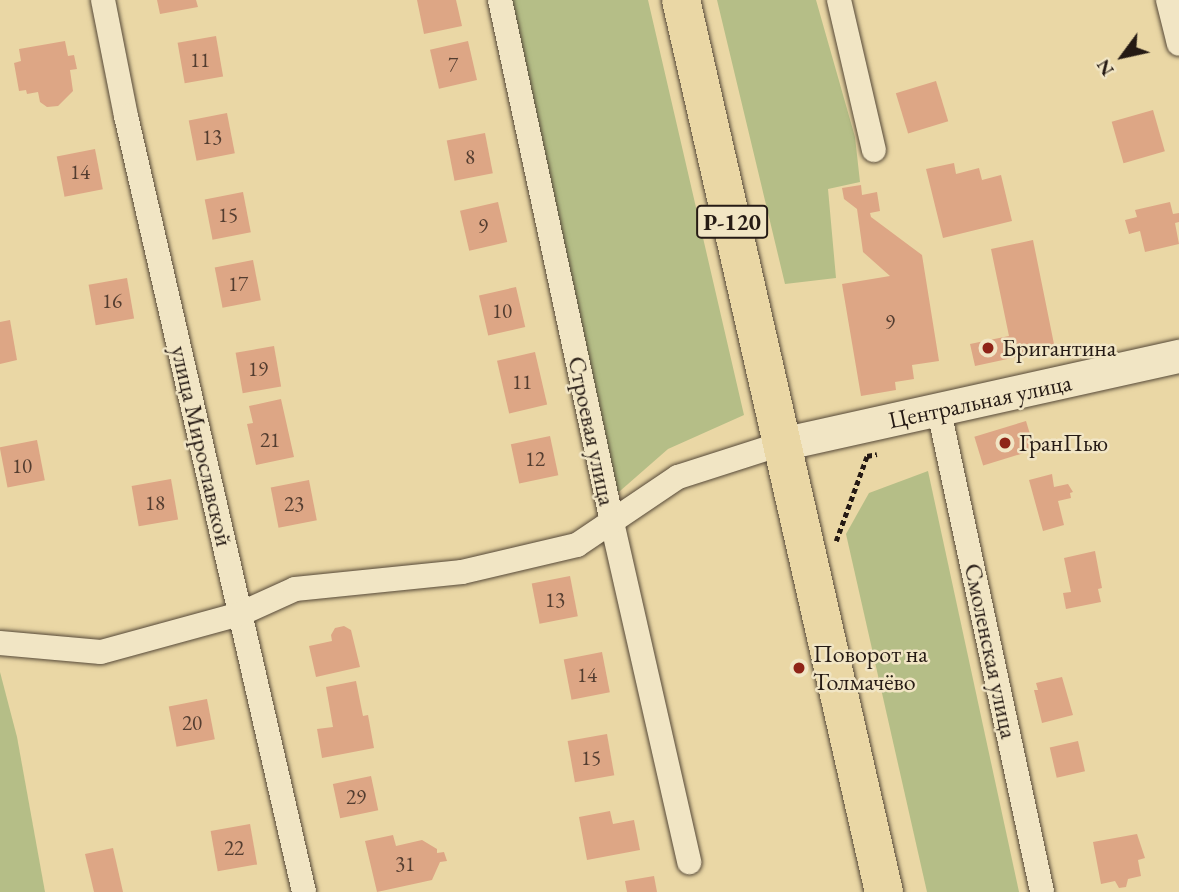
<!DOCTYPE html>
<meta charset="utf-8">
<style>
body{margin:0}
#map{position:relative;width:1179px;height:892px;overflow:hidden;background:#ead7a5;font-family:"EB Garamond",serif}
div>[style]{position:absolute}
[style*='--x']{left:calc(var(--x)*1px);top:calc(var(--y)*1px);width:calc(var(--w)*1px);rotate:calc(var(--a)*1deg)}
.green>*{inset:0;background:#b5be87}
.building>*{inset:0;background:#dda685;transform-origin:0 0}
.path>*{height:4.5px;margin-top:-2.25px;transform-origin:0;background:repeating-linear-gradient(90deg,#251a14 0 5px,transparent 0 8.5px)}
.roads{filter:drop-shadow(0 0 2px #564938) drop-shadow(0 0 2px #564938)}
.street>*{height:24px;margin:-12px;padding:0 12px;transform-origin:12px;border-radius:12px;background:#f1e5c4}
.secondary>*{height:33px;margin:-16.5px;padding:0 16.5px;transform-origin:16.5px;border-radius:16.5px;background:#f1e5c4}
.primary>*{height:38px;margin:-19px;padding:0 19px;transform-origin:19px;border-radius:19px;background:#ead7a5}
.dots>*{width:19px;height:19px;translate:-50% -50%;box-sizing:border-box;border:4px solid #f1e5c4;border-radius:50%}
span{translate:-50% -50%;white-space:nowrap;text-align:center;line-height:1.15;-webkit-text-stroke:5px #f1e5c4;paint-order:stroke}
.number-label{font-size:21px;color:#533d30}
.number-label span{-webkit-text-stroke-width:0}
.shield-label span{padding:2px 5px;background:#f1e5c4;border:2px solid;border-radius:5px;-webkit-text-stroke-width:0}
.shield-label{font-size:23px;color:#251a14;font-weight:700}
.poi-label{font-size:24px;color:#251a14}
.left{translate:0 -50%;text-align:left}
.street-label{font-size:24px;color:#251a14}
.north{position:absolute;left:1088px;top:21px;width:70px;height:70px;-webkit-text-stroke:5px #f1e5c4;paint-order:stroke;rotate:237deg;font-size:19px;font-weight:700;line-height:28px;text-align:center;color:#251a14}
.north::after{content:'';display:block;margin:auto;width:24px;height:32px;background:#251a14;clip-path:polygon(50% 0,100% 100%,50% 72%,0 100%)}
</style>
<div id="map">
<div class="green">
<i style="clip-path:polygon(506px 0,648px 0,744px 415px,668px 449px,612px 498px)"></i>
<i style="clip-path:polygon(717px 0,816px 0,855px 137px,860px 182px,828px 189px,836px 278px,785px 284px)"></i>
<i style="clip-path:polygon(928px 471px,1019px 892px,927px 892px,846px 534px,869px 493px)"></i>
<i style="clip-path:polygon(0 672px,17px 737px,45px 892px,0 892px)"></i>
</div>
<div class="building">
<i style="clip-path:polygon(157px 0,196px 0,198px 7px,160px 14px)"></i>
<i style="clip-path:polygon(417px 0,456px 0,462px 26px,424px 34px)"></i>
<i style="left:216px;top:36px;width:41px;height:39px;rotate:80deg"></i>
<i style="clip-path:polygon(65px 41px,68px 56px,74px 55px,77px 69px,70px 70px,73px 91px,58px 106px,47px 107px,40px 102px,38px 92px,27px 94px,26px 90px,19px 91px,14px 63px,21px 61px,19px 49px)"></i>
<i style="left:468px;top:41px;width:40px;height:39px;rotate:77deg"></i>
<i style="left:936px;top:81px;width:42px;height:42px;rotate:73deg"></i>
<i style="left:1153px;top:110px;width:43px;height:43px;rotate:74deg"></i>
<i style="left:227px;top:113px;width:41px;height:39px;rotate:79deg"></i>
<i style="left:485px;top:133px;width:41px;height:39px;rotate:79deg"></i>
<i style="left:95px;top:149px;width:41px;height:39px;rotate:79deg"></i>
<i style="clip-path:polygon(954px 163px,956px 174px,979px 168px,982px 180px,1001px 175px,1012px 221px,943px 238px,926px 169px)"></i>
<i style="clip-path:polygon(861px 185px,862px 195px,877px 192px,880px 211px,870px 213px,871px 217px,922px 255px,939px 361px,912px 365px,914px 379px,895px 382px,896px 390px,861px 396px,842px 284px,890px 276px,863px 252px,857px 209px,844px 199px,842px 188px)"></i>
<i style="left:243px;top:192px;width:41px;height:39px;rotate:79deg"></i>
<i style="left:498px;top:202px;width:41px;height:39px;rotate:77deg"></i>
<i style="clip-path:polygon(1170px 202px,1173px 214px,1179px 213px,1179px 222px,1175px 223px,1179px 244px,1145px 252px,1140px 231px,1129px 234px,1125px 220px,1137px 217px,1135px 210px)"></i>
<i style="clip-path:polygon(1033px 240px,1055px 349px,975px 366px,970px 344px,1009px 336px,991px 249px)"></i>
<i style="left:253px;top:260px;width:41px;height:39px;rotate:79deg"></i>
<i style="left:127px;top:278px;width:41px;height:39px;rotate:80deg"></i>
<i style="left:516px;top:287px;width:41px;height:38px;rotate:77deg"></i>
<i style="clip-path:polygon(10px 320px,17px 360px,0 364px,0 322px)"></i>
<i style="left:274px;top:346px;width:41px;height:39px;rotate:80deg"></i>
<i style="left:535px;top:352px;width:54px;height:39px;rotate:77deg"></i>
<i style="clip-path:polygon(281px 399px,294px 457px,256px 465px,247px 424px,253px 423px,249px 406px)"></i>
<i style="left:1026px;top:421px;width:30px;height:54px;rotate:73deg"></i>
<i style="left:550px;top:436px;width:40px;height:40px;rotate:78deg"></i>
<i style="left:37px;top:440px;width:41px;height:38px;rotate:79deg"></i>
<i style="clip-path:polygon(1052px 474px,1054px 487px,1068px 484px,1073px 492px,1070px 493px,1071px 498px,1058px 501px,1064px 525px,1043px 531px,1029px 480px)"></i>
<i style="left:171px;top:479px;width:41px;height:40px;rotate:80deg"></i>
<i style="left:309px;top:480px;width:41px;height:39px;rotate:79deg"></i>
<i style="clip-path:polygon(1095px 551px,1102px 588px,1098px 589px,1101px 602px,1066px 609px,1063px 593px,1071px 592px,1064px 558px)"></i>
<i style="left:570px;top:576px;width:41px;height:39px;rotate:79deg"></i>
<i style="clip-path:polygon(344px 626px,351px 630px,360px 667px,316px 677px,309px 646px,332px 641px,331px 635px,335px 628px)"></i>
<i style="left:602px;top:652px;width:41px;height:39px;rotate:79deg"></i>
<i style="clip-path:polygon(1062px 677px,1073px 715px,1042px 723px,1034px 690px,1038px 690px,1036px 683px)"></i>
<i style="clip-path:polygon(356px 681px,363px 716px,368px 715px,374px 748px,322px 758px,317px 729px,333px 727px,326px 687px)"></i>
<i style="left:207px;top:699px;width:41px;height:39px;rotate:79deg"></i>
<i style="left:607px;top:734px;width:42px;height:40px;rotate:80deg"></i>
<i style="left:1078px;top:741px;width:31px;height:29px;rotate:77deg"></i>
<i style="left:371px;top:776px;width:35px;height:39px;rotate:78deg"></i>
<i style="clip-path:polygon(610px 811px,613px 824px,634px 820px,640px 850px,587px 860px,579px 817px)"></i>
<i style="left:250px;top:824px;width:41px;height:40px;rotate:80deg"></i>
<i style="clip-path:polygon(1137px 834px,1145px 858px,1138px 860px,1141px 876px,1128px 879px,1126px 887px,1119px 888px,1115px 881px,1101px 884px,1093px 842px)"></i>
<i style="clip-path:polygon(393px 835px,396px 846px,422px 840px,437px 849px,437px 853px,444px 852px,447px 861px,440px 862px,432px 880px,377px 892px,365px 841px)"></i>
<i style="clip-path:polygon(113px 848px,123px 892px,94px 892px,85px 854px)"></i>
<i style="clip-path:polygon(654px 876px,657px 892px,627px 892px,625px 881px)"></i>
</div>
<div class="path">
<i style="--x:836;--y:541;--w:90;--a:-70"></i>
<i style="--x:867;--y:456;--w:10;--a:-11"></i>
</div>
<div class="roads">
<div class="street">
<i style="--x:103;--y:0;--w:118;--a:78.8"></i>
<i style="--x:126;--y:116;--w:796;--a:77.08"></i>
<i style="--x:500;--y:0;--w:534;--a:77.89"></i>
<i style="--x:612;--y:522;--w:349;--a:77.2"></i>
<i style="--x:839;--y:0;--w:154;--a:76.9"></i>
<i style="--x:1168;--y:0;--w:45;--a:76"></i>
<i style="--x:939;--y:411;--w:492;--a:77.9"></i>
<i style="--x:0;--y:643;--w:101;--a:5.1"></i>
<i style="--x:101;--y:652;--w:144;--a:-15.3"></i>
<i style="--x:240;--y:614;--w:60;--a:-24.4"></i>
<i style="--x:295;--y:589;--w:168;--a:-5.8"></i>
<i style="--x:462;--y:572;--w:118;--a:-13.2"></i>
<i style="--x:577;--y:545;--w:122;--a:-34"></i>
<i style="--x:678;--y:477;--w:108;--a:-17.8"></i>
</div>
<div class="secondary">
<i style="--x:781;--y:444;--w:408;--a:-12.5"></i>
</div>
<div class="primary">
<i style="--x:681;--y:0;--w:915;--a:77.18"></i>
</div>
</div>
<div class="dots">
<i style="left:988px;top:348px;background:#8f2418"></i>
<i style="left:1005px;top:443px;background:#8f2418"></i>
<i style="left:799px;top:668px;background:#8f2418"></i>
</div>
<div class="number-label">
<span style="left:200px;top:60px">11</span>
<span style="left:453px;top:65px">7</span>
<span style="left:212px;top:137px">13</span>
<span style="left:470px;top:157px">8</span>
<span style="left:80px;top:172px">14</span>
<span style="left:228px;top:215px">15</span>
<span style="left:483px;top:226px">9</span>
<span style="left:238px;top:284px">17</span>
<span style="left:112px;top:301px">16</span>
<span style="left:502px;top:311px">10</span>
<span style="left:890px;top:322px">9</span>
<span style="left:258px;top:369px">19</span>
<span style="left:522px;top:382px">11</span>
<span style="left:270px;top:440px">21</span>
<span style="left:535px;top:459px">12</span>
<span style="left:22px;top:466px">10</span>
<span style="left:155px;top:503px">18</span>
<span style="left:294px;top:504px">23</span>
<span style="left:555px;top:600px">13</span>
<span style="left:587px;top:675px">14</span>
<span style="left:192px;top:723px">20</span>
<span style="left:591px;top:758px">15</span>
<span style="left:356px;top:797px">29</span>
<span style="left:234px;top:848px">22</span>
<span style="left:405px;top:864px">31</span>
</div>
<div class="shield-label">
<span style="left:732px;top:222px">Р-120</span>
</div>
<div class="poi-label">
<span class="left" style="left:1002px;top:348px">Бригантина</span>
<span class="left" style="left:1019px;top:443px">ГранПью</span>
<span class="left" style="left:813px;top:668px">Поворот на<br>Толмачёво</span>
</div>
<div class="street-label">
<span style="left:980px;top:401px;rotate:-12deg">Центральная улица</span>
<span style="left:592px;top:431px;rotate:78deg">Строевая улица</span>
<span style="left:202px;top:446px;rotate:77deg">улица Мирославской</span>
<span style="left:991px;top:651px;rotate:78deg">Смоленская улица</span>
</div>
<div class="north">N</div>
</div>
